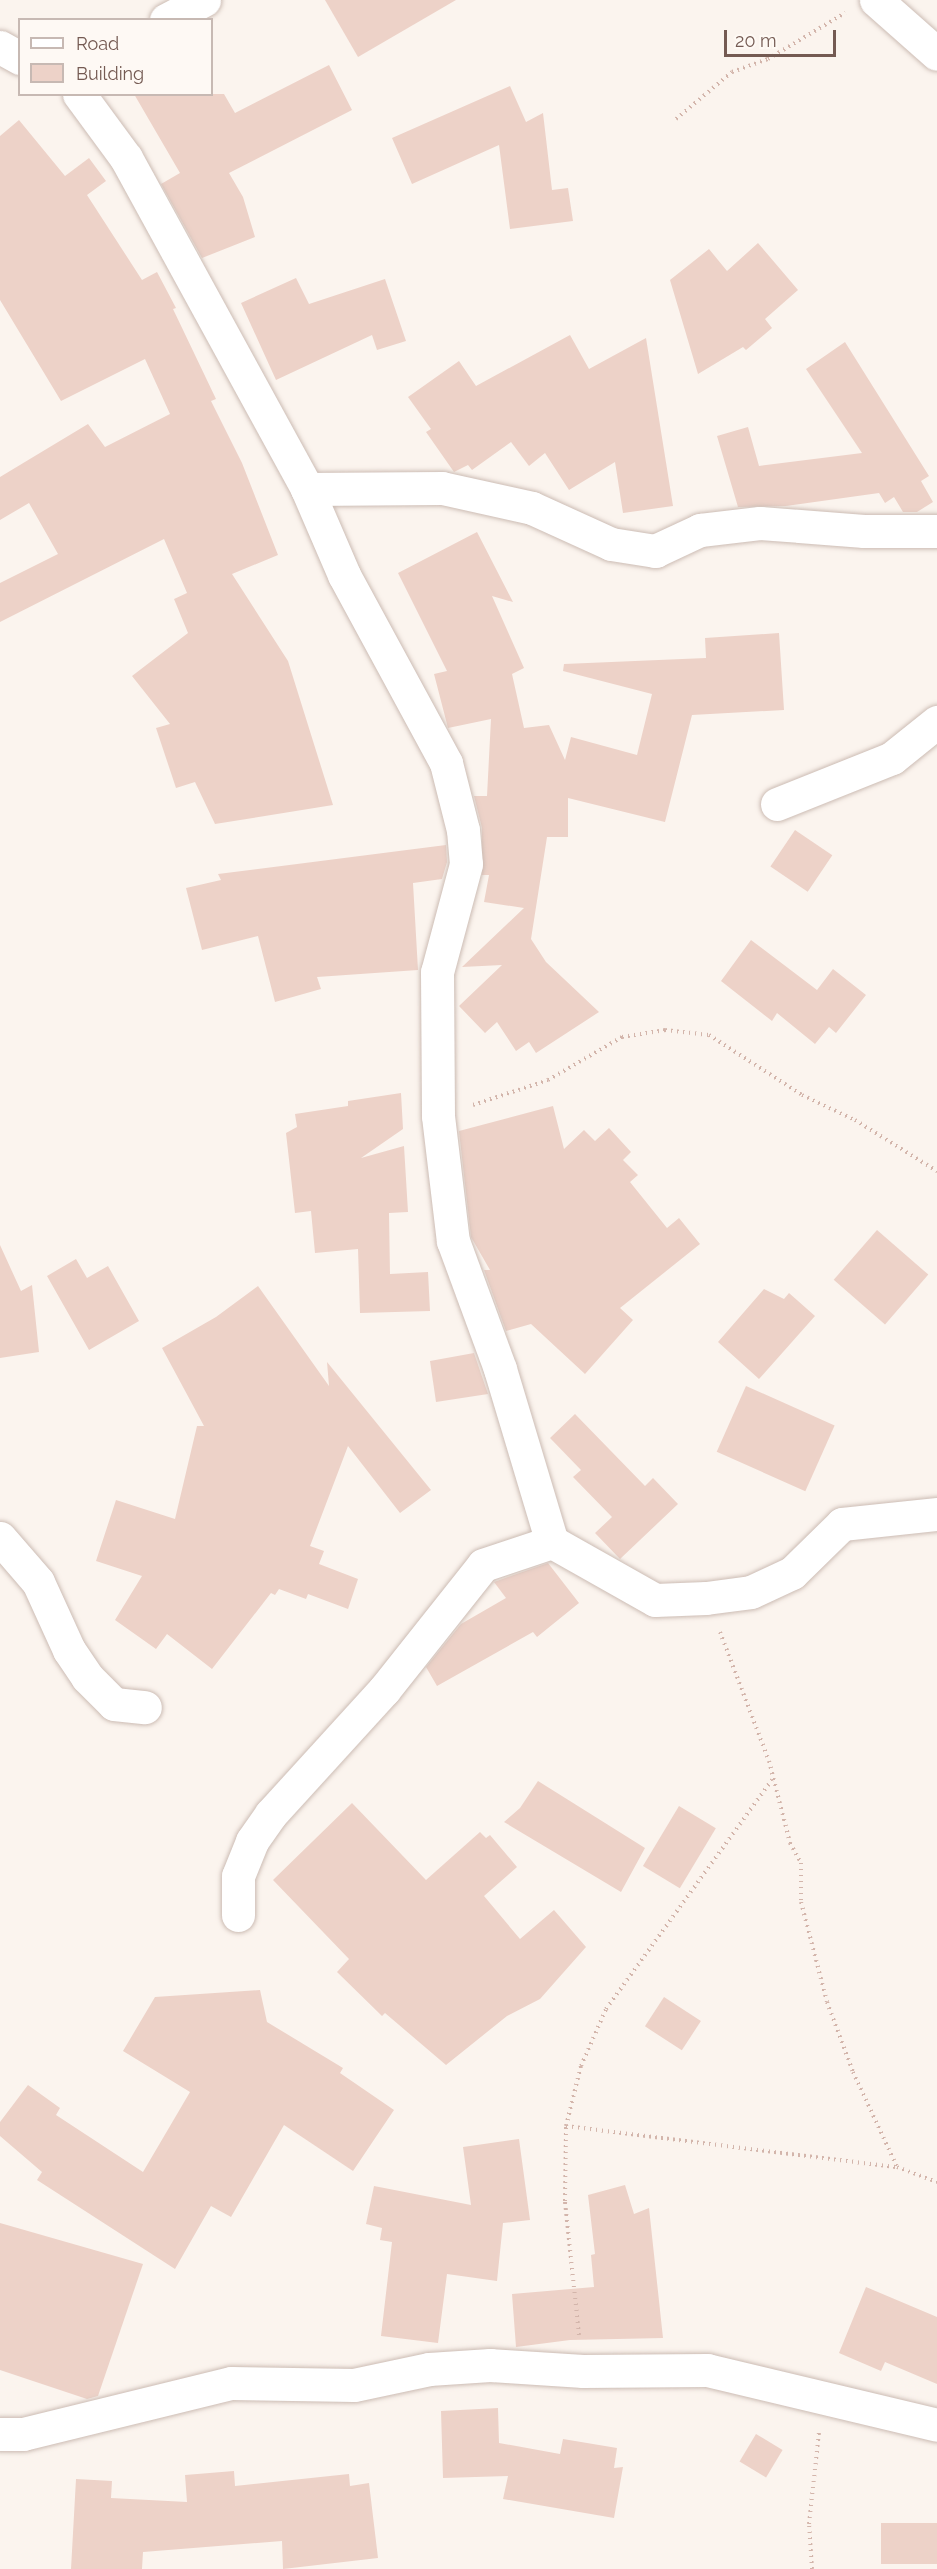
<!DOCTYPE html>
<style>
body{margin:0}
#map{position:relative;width:937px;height:2569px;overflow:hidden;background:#fbf4ee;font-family:Raleway,sans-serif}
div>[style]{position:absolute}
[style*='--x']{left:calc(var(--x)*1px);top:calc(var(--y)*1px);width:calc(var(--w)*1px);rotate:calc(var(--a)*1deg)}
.building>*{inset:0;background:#edd2c8;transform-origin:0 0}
.path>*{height:4px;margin-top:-2px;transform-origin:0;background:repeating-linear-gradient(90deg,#d3b5ab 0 1.5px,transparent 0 6px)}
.roads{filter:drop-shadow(0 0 2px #ccbcb4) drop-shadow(0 0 2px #ccbcb4)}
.street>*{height:33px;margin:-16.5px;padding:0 16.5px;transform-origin:16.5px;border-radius:16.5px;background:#fff}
span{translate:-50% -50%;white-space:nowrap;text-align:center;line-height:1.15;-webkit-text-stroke:5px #fef9f4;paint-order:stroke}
.legend{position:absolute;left:18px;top:18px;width:195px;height:78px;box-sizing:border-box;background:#fef9f4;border:2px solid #c7b9b3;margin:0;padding:8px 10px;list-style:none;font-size:18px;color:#745a52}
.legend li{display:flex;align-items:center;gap:12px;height:30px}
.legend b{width:30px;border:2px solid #c7b9b3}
.scale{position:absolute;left:724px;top:30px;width:112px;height:27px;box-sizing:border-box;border:3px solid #745a52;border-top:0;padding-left:8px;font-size:18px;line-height:21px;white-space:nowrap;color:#745a52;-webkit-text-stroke:4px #fef9f4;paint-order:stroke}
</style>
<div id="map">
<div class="building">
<i style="clip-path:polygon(325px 0,456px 0,358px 57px)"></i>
<i style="clip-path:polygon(329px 65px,352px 110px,229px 173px,243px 197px,255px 237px,202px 258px,161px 184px,180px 173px,134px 94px,224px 94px,235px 113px)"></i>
<i style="clip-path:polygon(510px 86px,526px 122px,543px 113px,552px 190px,568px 188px,573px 221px,510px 229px,499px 145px,412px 184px,392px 138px)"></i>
<i style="clip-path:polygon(19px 120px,65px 176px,89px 158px,106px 181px,87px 195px,142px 280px,157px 272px,176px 308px,173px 309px,216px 399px,211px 401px,242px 463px,278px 555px,232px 574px,288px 661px,333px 805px,215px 824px,195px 782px,176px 788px,156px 728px,170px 724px,132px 676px,188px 633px,174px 599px,187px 593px,164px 539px,0 622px,0 583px,58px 554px,29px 503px,0 520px,0 477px,88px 424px,105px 447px,170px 414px,145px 359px,61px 401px,0 300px,0 136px)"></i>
<i style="clip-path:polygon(758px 243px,798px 290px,765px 319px,772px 328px,746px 350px,743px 347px,698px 374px,670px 280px,709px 249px,727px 271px)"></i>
<i style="clip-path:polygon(296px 278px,309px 304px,385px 279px,406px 341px,377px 350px,372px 335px,276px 380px,241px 303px)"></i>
<i style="clip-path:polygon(570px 335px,589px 369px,646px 338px,673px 506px,623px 513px,615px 462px,569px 490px,545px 453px,529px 466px,511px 442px,472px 470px,468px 465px,454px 472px,426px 432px,431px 429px,408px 397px,459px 361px,476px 386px)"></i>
<i style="clip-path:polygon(845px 342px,929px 476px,921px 481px,933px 502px,917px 512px,903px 512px,894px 497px,885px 503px,879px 493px,786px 506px,738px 507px,717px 436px,748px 427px,759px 466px,862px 453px,806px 369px)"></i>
<i style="clip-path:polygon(477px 532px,513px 602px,492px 596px,524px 668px,512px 674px,524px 728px,549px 725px,565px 760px,571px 737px,637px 755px,652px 694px,563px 671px,564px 664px,706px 658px,705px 638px,779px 633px,784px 710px,692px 715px,665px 822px,568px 798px,568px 837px,547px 837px,531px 939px,546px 962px,599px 1012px,536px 1053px,529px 1042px,516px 1051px,497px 1022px,485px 1033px,459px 1006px,502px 965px,462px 967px,524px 908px,484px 902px,489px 875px,482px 875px,482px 828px,474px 796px,487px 796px,491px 719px,448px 728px,434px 674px,447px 671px,398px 573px)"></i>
<i style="left:795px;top:830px;width:45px;height:44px;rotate:34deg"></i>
<i style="clip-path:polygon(446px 845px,447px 862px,442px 879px,413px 883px,418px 970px,317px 977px,321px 989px,275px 1002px,258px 936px,202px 950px,186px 888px,221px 880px,218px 874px)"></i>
<i style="clip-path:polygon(751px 940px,817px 990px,833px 969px,866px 995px,836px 1033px,829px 1027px,815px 1044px,777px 1013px,772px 1021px,721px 981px)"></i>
<i style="clip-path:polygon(401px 1093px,403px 1129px,361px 1158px,404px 1146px,408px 1212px,389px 1213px,390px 1274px,428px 1272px,430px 1311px,360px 1313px,358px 1249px,315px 1253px,311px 1211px,295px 1213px,286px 1133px,297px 1127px,295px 1114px,348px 1106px,348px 1101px)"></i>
<i style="clip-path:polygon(553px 1106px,564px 1149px,584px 1130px,595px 1141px,609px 1128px,631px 1152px,623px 1160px,638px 1175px,630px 1182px,667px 1228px,679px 1218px,700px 1244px,620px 1308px,633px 1320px,585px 1374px,531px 1324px,506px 1331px,484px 1270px,490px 1270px,471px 1237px,459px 1131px)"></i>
<i style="left:877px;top:1230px;width:68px;height:66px;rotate:41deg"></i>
<i style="clip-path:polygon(0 1245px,21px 1291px,32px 1285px,39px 1352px,0 1358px)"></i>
<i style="clip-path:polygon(76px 1259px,87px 1278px,108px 1266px,139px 1321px,89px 1350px,47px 1276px)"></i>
<i style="clip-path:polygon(258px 1286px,329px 1386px,327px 1362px,431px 1490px,400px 1513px,348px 1446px,310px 1546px,324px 1551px,319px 1564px,358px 1579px,348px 1609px,308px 1594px,306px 1599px,279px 1589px,275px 1595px,271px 1593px,212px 1669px,167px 1634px,156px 1649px,115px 1620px,142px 1576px,96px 1561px,116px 1500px,175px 1519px,197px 1426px,204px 1426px,162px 1348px,216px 1317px)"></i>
<i style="clip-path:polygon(764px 1289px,784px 1299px,789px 1293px,815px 1316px,759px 1379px,718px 1342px)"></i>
<i style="clip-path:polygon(474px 1353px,488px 1394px,436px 1402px,430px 1361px)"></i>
<i style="left:746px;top:1386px;width:97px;height:72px;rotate:24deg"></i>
<i style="clip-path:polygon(575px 1414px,645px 1486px,653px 1478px,678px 1504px,620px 1559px,595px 1533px,612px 1517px,573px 1477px,581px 1470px,550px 1438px)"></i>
<i style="clip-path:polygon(548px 1563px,579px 1603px,537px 1637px,533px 1632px,437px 1686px,426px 1667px,461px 1624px,506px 1598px,494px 1582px)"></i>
<i style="clip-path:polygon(538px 1781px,645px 1848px,621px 1892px,504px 1822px,520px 1808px)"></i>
<i style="clip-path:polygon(352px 1803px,426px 1880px,480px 1832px,486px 1838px,490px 1835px,517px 1867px,484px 1896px,520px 1939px,554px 1910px,586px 1947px,540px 1999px,507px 2016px,446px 2065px,385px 2013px,382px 2016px,337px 1972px,349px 1959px,273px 1880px)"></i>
<i style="left:679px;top:1806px;width:43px;height:70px;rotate:31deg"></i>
<i style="clip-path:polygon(260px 1990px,267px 2022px,343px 2068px,340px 2073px,394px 2110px,353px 2171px,284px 2125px,231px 2217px,211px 2206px,175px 2269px,37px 2180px,42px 2172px,0 2136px,0 2122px,28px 2085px,60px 2108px,56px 2115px,143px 2172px,190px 2092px,123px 2051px,155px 1997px)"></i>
<i style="left:664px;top:1997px;width:44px;height:35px;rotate:33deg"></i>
<i style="clip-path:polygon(519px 2139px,530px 2220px,503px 2223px,497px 2281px,447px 2274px,438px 2343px,381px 2336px,392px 2242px,380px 2240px,382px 2228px,366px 2224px,374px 2186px,471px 2205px,463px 2147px)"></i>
<i style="clip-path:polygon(625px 2185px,634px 2214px,649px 2208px,663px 2338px,570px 2340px,516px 2347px,512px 2294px,594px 2287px,591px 2255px,595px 2254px,588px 2195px)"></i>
<i style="clip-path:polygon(0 2223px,143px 2264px,98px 2396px,87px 2399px,0 2370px)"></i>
<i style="clip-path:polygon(866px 2287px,937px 2317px,937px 2384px,885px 2362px,881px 2371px,839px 2353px)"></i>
<i style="clip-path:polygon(498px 2408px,499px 2443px,560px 2454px,563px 2439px,617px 2448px,614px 2468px,623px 2467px,614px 2518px,503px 2499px,508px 2476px,443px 2478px,441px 2411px)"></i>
<i style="left:756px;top:2434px;width:31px;height:32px;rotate:31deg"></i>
<i style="clip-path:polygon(234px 2471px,235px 2486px,349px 2474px,350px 2486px,369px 2483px,378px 2558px,283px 2569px,282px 2541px,143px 2552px,142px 2569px,71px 2569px,76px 2479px,112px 2481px,111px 2498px,187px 2502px,185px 2475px)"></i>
<i style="left:937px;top:2523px;width:41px;height:56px;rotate:90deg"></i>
</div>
<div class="path">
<i style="--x:676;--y:119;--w:73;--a:-40"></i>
<i style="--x:732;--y:72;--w:38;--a:-20"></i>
<i style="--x:768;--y:59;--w:90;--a:-30.9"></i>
<i style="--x:473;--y:1105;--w:79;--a:-18.4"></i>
<i style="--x:548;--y:1080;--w:86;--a:-30.2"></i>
<i style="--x:622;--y:1037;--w:44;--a:-9.2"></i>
<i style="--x:665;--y:1030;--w:44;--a:6.5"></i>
<i style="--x:709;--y:1035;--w:111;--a:32.8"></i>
<i style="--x:802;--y:1095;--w:59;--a:25.3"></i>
<i style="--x:855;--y:1120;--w:97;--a:31.9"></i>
<i style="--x:720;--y:1632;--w:138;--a:69.2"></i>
<i style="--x:769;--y:1761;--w:85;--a:75.6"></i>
<i style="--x:790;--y:1843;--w:23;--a:61"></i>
<i style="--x:801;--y:1863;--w:39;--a:90"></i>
<i style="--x:801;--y:1902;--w:103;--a:75.4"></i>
<i style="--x:827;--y:2002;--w:75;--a:69.6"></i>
<i style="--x:853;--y:2072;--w:105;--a:65.1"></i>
<i style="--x:566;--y:2126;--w:334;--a:7.1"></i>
<i style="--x:897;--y:2167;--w:43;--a:20.6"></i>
<i style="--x:579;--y:2335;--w:135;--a:-96"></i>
<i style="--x:565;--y:2201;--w:75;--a:-89.2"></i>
<i style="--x:566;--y:2126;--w:62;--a:-76"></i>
<i style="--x:581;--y:2066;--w:62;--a:-66.3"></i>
<i style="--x:606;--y:2009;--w:283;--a:-54.1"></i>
<i style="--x:812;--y:2569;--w:45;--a:-93.8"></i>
<i style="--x:809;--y:2524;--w:93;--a:-83.8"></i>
</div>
<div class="roads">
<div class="street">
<i style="--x:876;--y:0;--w:81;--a:41.5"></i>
<i style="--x:166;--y:20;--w:43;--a:-27.8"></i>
<i style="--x:0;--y:47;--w:23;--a:29"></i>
<i style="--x:79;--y:94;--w:79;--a:53.7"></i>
<i style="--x:126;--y:158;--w:377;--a:61.3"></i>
<i style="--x:307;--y:489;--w:135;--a:-0.4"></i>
<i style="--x:442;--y:488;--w:92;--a:12.5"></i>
<i style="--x:532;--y:508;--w:87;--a:24.5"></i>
<i style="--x:611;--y:544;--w:45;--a:9"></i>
<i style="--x:655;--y:551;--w:50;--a:-25"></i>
<i style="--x:700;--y:530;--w:60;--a:-6.7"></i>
<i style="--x:760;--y:523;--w:104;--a:4.4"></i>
<i style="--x:864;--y:531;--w:73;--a:0"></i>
<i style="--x:307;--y:489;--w:94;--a:66.7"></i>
<i style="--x:344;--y:575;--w:214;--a:61.5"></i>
<i style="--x:446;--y:763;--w:69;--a:75.8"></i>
<i style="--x:463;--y:830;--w:34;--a:85"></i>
<i style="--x:466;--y:864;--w:112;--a:105"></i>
<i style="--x:437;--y:972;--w:144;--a:89.6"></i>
<i style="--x:438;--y:1116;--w:126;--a:83.2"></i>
<i style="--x:453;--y:1241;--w:136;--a:69.8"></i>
<i style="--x:500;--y:1369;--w:181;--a:73.3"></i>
<i style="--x:777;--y:804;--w:124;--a:-21.8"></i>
<i style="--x:892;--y:758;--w:58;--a:-38.7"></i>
<i style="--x:0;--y:1538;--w:58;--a:49.2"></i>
<i style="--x:38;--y:1582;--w:75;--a:65.5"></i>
<i style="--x:69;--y:1650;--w:32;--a:56"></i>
<i style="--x:87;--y:1677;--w:38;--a:45"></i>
<i style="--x:114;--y:1704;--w:31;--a:6"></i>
<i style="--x:238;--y:1915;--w:39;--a:-90"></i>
<i style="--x:238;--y:1876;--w:38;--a:-68"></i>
<i style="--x:252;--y:1841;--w:33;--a:-55"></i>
<i style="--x:271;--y:1814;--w:168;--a:-47.7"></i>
<i style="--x:384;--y:1690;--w:159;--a:-51.6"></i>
<i style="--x:483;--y:1565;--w:73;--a:-18.4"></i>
<i style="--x:552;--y:1542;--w:118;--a:29.4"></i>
<i style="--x:655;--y:1600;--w:51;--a:-2.2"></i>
<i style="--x:706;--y:1598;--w:45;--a:-7.6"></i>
<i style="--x:751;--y:1592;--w:45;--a:-24.9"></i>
<i style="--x:792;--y:1573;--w:70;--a:-44.4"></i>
<i style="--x:842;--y:1524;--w:96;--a:-6"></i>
<i style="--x:0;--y:2434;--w:23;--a:0"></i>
<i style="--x:23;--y:2434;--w:214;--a:-13.8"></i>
<i style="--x:231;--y:2383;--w:123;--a:0.9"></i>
<i style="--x:354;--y:2385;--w:77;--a:-12"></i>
<i style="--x:429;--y:2369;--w:61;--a:-3.8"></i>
<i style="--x:490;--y:2365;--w:93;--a:3.7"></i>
<i style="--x:583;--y:2371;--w:124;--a:-0.5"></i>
<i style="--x:707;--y:2370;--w:236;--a:13.4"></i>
</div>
</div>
<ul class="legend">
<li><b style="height:8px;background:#fff"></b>Road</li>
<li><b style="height:16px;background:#edd2c8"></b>Building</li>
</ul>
<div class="scale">20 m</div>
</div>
